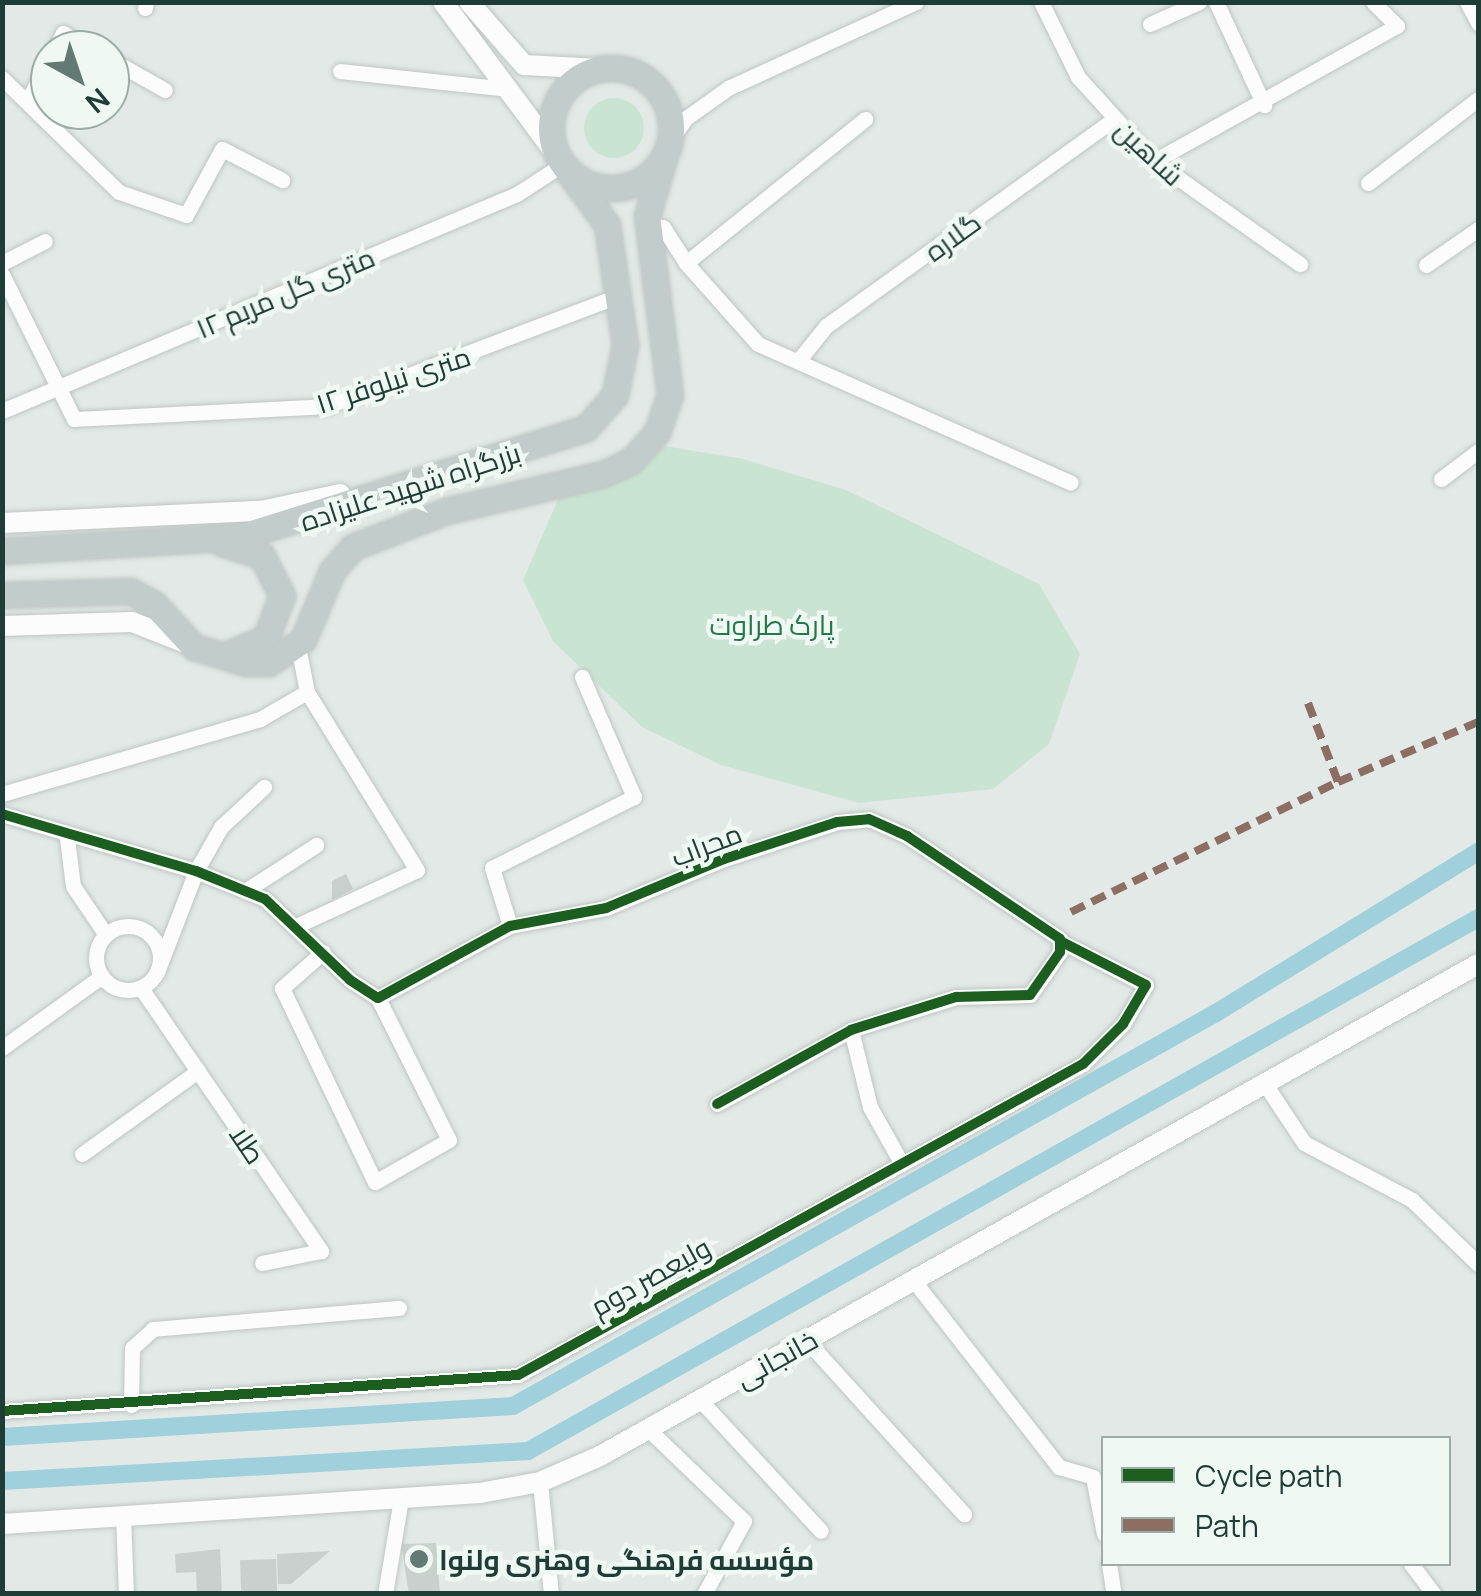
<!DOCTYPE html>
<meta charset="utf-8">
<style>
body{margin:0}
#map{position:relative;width:1481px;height:1596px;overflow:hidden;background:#e2e9e6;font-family:Manrope,Cairo,sans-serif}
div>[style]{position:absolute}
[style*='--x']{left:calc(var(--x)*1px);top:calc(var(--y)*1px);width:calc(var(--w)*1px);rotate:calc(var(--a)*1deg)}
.green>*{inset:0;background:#cae4d3}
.round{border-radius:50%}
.canal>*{height:18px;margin:-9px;padding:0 9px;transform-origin:9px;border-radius:9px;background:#9fd0db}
.building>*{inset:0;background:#c9d0cd;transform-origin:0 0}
.roads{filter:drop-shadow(0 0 2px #bfc6c3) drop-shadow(0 0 2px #bfc6c3)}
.minor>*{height:15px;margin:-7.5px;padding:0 7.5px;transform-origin:7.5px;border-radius:7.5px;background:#fbfcfb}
.minor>.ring{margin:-7.5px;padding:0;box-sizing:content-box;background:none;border:15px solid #fbfcfb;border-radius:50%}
.secondary>*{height:20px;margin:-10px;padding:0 10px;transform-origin:10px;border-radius:10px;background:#fbfcfb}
.trunk>*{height:25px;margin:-12.5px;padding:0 12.5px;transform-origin:12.5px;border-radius:12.5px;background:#c2ccca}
.trunk>.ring{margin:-12.5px;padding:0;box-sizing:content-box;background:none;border:25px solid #c2ccca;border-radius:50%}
.quiet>*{height:8px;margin-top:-4px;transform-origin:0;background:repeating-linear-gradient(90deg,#8d6e63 0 15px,transparent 0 23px)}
.cycleway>*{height:10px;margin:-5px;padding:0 5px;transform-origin:5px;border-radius:5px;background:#1b5e20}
.dots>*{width:28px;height:28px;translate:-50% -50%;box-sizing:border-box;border:5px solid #f0f8f4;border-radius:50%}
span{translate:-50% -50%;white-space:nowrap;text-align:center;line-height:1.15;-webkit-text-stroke:9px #f0f8f4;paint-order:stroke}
.street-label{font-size:28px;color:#1f3d37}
.park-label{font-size:28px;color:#25784a}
.poi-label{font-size:28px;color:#1f3d37;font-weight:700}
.left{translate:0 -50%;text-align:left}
.frame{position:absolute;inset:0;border:5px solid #1f3d37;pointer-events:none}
.legend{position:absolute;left:1101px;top:1436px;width:350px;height:130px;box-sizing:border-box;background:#f0f8f4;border:2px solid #9cada8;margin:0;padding:12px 18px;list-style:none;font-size:30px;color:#1f3d37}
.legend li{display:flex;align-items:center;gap:20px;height:50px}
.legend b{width:50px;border:2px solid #9cada8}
.north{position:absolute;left:30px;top:30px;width:100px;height:100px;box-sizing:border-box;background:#f0f8f4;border:2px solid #9cada8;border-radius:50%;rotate:140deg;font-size:28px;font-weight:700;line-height:40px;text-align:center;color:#1f3d37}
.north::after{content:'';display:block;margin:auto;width:35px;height:45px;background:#637974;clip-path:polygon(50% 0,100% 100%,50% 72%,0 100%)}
</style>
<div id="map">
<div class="green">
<i class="round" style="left:584px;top:98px;width:60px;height:60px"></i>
<i style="clip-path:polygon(646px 443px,743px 459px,846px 490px,1039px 584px,1080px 654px,1049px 744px,993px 789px,859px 803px,721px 765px,642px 727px,553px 641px,523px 580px,563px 488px)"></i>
</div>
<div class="canal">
<i style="--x:2;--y:1437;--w:512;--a:-3.47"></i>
<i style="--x:513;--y:1406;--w:805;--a:-29.21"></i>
<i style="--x:1216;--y:1013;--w:308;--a:-31.6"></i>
<i style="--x:2;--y:1481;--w:527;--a:-3.26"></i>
<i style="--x:528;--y:1451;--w:1089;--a:-29.29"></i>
</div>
<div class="building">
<i style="clip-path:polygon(346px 874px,353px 889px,332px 900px,332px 881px)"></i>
<i style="clip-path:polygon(436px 1543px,440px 1594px,409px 1594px,401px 1544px)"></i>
<i style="clip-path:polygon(220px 1549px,222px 1594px,197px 1594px,196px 1572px,176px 1573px,175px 1554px)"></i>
<i style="clip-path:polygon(330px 1551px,291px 1584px,278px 1584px,277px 1554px)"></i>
<i style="left:276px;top:1559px;width:35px;height:36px;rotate:88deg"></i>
</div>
<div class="roads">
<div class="minor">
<i style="--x:1041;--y:2;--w:84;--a:63.7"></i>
<i style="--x:1078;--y:77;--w:113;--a:47.9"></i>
<i style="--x:1154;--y:161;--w:179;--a:35.2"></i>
<i style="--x:1216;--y:2;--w:114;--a:65"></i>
<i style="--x:1467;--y:2;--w:24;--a:62"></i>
<i style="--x:145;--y:8;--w:6;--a:-81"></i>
<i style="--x:1150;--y:24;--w:54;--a:-24.2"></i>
<i style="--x:54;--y:50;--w:19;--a:-62"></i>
<i style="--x:63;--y:33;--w:35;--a:29"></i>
<i style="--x:110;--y:59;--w:63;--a:29.4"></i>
<i style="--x:340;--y:71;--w:170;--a:6.1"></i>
<i style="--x:2;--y:78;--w:163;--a:44.3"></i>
<i style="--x:119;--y:192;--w:71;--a:18.9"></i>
<i style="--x:186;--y:215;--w:75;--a:-61.4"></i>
<i style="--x:222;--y:149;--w:68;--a:27.3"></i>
<i style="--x:29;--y:98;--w:45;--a:-62.3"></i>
<i style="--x:670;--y:140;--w:27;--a:-54"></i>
<i style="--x:686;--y:118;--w:52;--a:-35.5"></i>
<i style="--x:728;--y:88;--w:207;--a:-24.6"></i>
<i style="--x:1154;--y:161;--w:278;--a:-29.1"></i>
<i style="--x:1397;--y:26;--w:34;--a:-135"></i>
<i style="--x:1368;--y:183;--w:138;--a:-37.4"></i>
<i style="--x:648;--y:225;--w:15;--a:8"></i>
<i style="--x:663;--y:227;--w:43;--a:57.4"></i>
<i style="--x:686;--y:263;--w:108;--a:48.4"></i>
<i style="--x:758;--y:344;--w:342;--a:23.9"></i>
<i style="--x:2;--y:263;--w:48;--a:-27.1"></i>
<i style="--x:686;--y:263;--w:230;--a:-38.8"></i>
<i style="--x:1426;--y:265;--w:63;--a:-34.7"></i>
<i style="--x:2;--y:274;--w:162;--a:63.6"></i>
<i style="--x:74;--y:419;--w:253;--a:-2.9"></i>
<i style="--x:327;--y:406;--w:311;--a:-20.7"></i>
<i style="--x:798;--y:361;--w:45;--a:-51.3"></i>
<i style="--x:826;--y:326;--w:355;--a:-35.7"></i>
<i style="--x:2;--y:411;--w:559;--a:-22.85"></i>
<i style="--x:517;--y:194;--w:55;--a:-33.1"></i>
<i style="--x:1441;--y:479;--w:46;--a:-37.1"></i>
<i style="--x:2;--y:794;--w:269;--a:-16.2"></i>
<i style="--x:260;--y:719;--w:54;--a:-29.9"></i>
<i style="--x:2;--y:814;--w:202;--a:16.4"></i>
<i style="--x:196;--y:871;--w:74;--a:22.1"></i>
<i style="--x:265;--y:899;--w:117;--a:43.6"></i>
<i style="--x:350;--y:980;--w:33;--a:33"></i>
<i style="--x:378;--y:998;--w:150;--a:-28.6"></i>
<i style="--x:510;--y:926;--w:98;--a:-10.6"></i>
<i style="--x:606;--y:908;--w:128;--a:-22.6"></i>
<i style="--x:724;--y:859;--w:119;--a:-18.1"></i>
<i style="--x:837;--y:822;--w:32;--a:-5"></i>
<i style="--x:869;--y:819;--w:42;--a:24.1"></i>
<i style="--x:907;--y:836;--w:184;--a:33.9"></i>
<i style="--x:1060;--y:939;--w:13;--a:90"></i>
<i style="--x:1060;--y:952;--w:52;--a:124.9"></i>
<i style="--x:1030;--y:995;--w:74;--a:178.5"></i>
<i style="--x:956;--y:997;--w:110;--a:162.6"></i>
<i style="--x:851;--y:1030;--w:153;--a:151.1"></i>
<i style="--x:67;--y:838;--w:48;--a:82.9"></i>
<i style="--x:73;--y:886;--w:59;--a:56"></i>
<i style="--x:245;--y:891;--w:85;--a:-32.9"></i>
<i style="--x:296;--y:926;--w:133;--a:-24.8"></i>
<i style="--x:417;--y:870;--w:209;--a:-121.7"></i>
<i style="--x:307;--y:692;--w:47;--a:-101.1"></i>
<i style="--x:510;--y:926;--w:61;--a:-107.2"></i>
<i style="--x:492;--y:868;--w:159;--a:-26.6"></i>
<i style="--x:634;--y:797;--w:131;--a:-113.4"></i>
<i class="ring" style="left:96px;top:926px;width:49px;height:49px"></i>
<i style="--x:323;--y:952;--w:55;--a:138.7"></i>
<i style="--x:282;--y:988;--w:215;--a:64.4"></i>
<i style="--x:375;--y:1182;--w:85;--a:-29.6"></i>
<i style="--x:449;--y:1140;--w:159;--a:-116.6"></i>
<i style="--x:157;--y:972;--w:108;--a:-68.9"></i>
<i style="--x:196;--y:871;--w:51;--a:-60.4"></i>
<i style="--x:221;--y:827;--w:59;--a:-42.9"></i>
<i style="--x:141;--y:988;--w:319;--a:55.6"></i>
<i style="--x:321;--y:1251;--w:60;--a:168.5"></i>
<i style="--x:851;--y:1030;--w:79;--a:76.1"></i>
<i style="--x:870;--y:1107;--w:65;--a:60.7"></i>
<i style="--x:2;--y:1048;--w:123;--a:-35.8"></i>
<i style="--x:1265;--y:1084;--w:71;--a:56.5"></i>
<i style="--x:1304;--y:1143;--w:122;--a:27.8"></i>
<i style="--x:1412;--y:1200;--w:92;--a:44.1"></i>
<i style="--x:82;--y:1154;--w:143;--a:-35.6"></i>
<i style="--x:914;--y:1281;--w:236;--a:52.1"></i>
<i style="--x:1059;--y:1467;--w:35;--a:16"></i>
<i style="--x:1093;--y:1477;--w:58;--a:79.1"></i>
<i style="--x:807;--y:1341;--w:234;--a:47.8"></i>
<i style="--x:700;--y:1400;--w:178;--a:47.3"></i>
<i style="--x:131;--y:1405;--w:57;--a:-89"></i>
<i style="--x:132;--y:1348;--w:28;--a:-42"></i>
<i style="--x:153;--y:1329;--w:247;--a:-4.9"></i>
<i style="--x:2;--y:1411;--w:517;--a:-3.99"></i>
<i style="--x:518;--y:1375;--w:645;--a:-28.83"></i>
<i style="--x:1083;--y:1064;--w:57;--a:-45"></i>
<i style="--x:1123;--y:1024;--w:45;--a:-59.5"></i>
<i style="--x:1146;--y:985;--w:97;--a:-152.9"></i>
<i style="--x:648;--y:1429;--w:133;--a:43.8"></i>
<i style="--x:744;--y:1521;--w:83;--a:118.7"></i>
<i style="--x:540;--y:1482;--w:113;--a:84.4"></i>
<i style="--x:123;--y:1514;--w:80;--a:87.9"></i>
<i style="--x:1109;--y:1564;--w:30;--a:81"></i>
<i style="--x:1411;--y:1564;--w:38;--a:53"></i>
<i style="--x:385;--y:1594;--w:97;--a:-80.5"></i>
</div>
<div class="secondary">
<i style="--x:443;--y:2;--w:193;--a:53.4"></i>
<i style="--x:469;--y:2;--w:84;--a:48.9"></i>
<i style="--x:524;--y:65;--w:76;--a:3"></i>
<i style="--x:2;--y:523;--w:259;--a:-2.7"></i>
<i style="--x:261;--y:511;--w:81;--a:-12.1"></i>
<i style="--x:2;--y:626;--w:130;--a:-1.8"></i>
<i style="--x:132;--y:622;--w:58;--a:21.3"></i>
<i style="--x:2;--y:1524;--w:479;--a:-3.7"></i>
<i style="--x:480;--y:1493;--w:61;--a:-10.4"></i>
<i style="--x:540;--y:1482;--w:65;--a:-23.4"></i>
<i style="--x:600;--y:1456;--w:1006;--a:-29.26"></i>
</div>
<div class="trunk">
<i class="ring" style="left:551px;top:68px;width:95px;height:95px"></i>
<i style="--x:222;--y:543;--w:42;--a:18"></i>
<i style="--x:262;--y:556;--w:45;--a:63.4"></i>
<i style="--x:282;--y:596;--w:45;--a:110.9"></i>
<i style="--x:266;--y:638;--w:43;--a:157"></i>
<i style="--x:2;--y:551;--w:237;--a:-3.4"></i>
<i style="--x:239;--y:537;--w:364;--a:-17.4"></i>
<i style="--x:586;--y:428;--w:44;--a:-48.7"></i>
<i style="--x:615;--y:395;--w:51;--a:-78.7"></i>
<i style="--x:625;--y:345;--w:121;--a:-98.5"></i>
<i style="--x:607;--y:225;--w:72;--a:-125.9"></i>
<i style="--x:2;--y:595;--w:128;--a:-1.8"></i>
<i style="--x:130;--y:591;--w:27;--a:28"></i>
<i style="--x:154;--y:604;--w:59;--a:47.1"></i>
<i style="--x:194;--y:647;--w:54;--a:17.1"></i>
<i style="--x:246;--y:663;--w:23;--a:0"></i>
<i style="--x:269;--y:663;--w:41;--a:-34.1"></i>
<i style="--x:303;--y:640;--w:75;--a:-67.2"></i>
<i style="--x:332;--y:571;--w:32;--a:-49"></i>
<i style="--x:353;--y:547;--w:100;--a:-21.2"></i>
<i style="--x:446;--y:511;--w:161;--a:-13.3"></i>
<i style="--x:603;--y:474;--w:31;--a:-25"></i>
<i style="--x:631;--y:461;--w:39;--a:-48"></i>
<i style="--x:657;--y:432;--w:39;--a:-71"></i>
<i style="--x:670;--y:395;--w:180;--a:-97.3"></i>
<i style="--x:647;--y:216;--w:64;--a:-73.6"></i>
</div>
</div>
<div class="quiet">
<i style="--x:1308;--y:703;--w:85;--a:69.2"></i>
<i style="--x:1071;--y:912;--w:297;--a:-26"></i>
<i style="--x:1338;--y:782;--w:152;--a:-23.2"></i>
</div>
<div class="cycleway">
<i style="--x:2;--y:814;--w:202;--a:16.4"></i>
<i style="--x:196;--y:871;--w:74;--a:22.1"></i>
<i style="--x:265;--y:899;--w:117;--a:43.6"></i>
<i style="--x:350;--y:980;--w:33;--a:33"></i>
<i style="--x:378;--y:998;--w:150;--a:-28.6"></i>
<i style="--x:510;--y:926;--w:98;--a:-10.6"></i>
<i style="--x:606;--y:908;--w:128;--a:-22.6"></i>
<i style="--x:724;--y:859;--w:119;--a:-18.1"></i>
<i style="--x:837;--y:822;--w:32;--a:-5"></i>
<i style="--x:869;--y:819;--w:42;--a:24.1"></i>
<i style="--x:907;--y:836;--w:184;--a:33.9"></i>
<i style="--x:1060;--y:939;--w:13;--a:90"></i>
<i style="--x:1060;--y:952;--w:52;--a:124.9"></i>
<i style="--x:1030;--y:995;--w:74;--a:178.5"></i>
<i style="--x:956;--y:997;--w:110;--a:162.6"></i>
<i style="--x:851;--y:1030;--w:153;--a:151.1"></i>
<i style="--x:2;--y:1411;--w:517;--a:-3.99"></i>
<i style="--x:518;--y:1375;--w:645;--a:-28.83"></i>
<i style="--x:1083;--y:1064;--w:57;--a:-45"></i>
<i style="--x:1123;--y:1024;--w:45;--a:-59.5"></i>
<i style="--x:1146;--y:985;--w:97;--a:-152.9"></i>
</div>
<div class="dots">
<i style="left:419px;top:1559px;background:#637974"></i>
</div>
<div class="street-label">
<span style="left:1150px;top:152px;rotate:43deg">شاهین</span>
<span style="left:952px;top:236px;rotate:-36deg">گلاره</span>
<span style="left:285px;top:292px;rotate:-23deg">۱۲ متری گل مریم</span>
<span style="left:393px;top:379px;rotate:-18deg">۱۲ متری نیلوفر</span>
<span style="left:410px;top:486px;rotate:-18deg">بزرگراه شهید علیزاده</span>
<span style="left:706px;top:844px;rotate:-21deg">محراب</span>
<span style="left:248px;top:1144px;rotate:56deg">طلا</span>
<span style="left:650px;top:1276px;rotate:-29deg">ولیعصر دوم</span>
<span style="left:776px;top:1358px;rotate:-29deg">خانجانی</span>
</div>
<div class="park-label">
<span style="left:772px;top:624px">پارک طراوت</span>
</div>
<div class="poi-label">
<span class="left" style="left:439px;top:1559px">مؤسسه فرهنگی وهنری ولنوا</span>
</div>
<div class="frame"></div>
<ul class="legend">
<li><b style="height:12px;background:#1b5e20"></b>Cycle path</li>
<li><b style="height:12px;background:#8d6e63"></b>Path</li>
</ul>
<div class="north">N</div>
</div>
